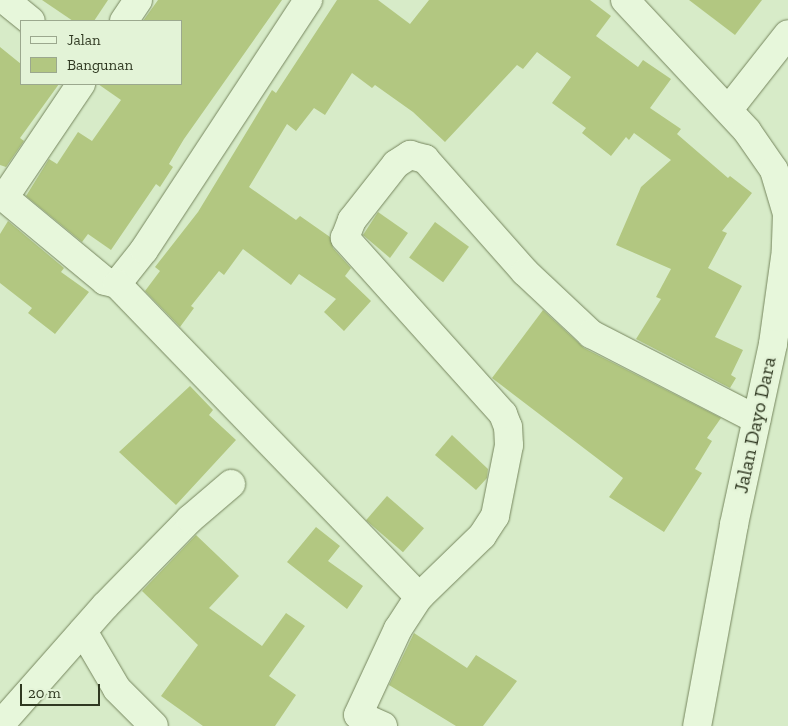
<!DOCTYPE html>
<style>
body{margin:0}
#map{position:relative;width:788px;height:726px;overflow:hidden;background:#d7ebc8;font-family:"Zilla Slab",serif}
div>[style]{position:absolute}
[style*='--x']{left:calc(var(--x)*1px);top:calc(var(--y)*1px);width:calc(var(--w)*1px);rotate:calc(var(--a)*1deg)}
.building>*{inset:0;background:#b2c781;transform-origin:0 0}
.roads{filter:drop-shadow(0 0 1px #76865e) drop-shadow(0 0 1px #76865e)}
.minor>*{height:28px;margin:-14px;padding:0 14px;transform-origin:14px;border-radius:14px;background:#e7f7db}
span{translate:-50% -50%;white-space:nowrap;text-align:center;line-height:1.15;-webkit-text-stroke:4.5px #e3f3d7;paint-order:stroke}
.street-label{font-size:20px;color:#2f3821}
.legend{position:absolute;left:20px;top:20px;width:162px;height:65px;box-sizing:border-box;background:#e3f3d7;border:1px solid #9ba88e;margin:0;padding:6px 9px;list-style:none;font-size:15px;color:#2f3821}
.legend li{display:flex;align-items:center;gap:10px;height:25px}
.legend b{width:25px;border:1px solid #9ba88e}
.scale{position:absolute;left:20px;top:684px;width:80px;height:22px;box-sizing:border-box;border:2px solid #2f3821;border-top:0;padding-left:6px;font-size:15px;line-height:18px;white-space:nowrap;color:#2f3821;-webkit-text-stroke:4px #e3f3d7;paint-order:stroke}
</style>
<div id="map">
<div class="building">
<i style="clip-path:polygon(42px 0,108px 0,94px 21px,73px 21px)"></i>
<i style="clip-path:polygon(158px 0,282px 0,184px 139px,169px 164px,173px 167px,160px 187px,156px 184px,111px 250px,88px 234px,82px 242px,26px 196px,49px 159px,57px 164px,78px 132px,92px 141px,121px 100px,98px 84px,181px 84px,181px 21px,143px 21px)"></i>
<i style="clip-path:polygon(337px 0,378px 0,410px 24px,429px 0,590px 0,611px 16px,596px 36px,638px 67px,643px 60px,671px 79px,650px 108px,681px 129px,677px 134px,728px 178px,730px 176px,752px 193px,722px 231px,727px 233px,708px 268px,742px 286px,715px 337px,743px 350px,731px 375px,736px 378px,730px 388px,636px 339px,661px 299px,656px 297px,671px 269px,616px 245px,641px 187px,671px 160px,634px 133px,629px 140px,626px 137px,611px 156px,582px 133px,586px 128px,552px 103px,571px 77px,537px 52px,523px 69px,517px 65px,445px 142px,413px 112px,375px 85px,372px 88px,352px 73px,325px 115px,314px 108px,296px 131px,287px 124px,249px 187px,296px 220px,300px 216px,330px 237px,333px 248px,351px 268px,345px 276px,371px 301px,344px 331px,324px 312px,336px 299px,299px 274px,291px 285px,243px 249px,224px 275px,219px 271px,191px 306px,194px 308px,180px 327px,145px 291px,160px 271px,155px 267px,198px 212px,272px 90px,276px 93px)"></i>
<i style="clip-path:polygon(689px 0,762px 0,735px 35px)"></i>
<i style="clip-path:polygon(0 47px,21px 64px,21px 84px,59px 84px,20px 138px,24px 141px,6px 167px,0 165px)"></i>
<i style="clip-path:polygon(378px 212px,408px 233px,390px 258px,363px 235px)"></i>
<i style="clip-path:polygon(8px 221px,64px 268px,61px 272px,89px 292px,55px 334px,28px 313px,32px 308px,0 283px,0 234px)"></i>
<i style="left:435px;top:222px;width:42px;height:44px;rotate:36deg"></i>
<i style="clip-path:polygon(543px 310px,584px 348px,721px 418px,707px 438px,712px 441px,695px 469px,702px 473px,664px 532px,609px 497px,623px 478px,492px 378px)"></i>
<i style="clip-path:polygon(190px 386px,213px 410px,209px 415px,236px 440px,176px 505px,119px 452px)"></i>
<i style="clip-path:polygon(452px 435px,488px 469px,487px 478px,476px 490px,435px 455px)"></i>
<i style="left:387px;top:496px;width:49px;height:32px;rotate:41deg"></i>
<i style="clip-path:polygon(316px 527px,340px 546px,328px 561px,363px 586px,347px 609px,287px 562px)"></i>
<i style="clip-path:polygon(196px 535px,239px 576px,209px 608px,262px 646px,286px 613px,305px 626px,269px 676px,296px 695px,275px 726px,203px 726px,161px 696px,198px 645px,142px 591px)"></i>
<i style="clip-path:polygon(414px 633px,467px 668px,476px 655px,517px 681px,483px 726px,456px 726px,389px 685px)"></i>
</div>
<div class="roads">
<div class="minor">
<i style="--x:5;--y:0;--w:33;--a:39"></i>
<i style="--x:625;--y:0;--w:179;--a:47"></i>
<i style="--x:747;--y:131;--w:47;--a:55.3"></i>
<i style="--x:774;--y:170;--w:46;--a:73.5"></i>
<i style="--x:787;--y:214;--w:36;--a:92"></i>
<i style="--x:786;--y:250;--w:95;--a:97.9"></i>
<i style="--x:773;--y:344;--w:185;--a:102.2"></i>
<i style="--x:734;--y:525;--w:204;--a:100.4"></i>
<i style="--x:124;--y:21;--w:25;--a:-56"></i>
<i style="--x:729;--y:109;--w:95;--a:-51.8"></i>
<i style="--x:0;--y:194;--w:136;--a:39.6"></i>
<i style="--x:105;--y:281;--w:12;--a:14"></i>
<i style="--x:117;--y:284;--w:43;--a:-51.5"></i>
<i style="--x:144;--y:250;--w:299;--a:-56.7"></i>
<i style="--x:4;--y:198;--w:138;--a:-56"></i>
<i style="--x:117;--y:284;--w:435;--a:46"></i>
<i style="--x:83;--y:631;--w:67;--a:59.6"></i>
<i style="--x:117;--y:689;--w:52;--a:45"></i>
<i style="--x:0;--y:725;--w:159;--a:-48.6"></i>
<i style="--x:105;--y:606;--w:122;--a:-45.7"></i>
<i style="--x:190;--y:519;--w:54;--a:-40.5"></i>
<i style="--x:383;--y:726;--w:27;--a:-156"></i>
<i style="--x:358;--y:715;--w:95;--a:-65.1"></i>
<i style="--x:398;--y:629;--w:38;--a:-57"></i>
<i style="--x:419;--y:597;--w:88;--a:-44.1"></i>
<i style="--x:482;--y:536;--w:24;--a:-57"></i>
<i style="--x:495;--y:516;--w:72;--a:-78.8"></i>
<i style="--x:509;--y:445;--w:18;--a:-93"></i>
<i style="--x:508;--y:427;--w:14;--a:-111"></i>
<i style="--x:503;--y:414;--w:237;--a:-131.9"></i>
<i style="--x:345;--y:238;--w:19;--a:-69"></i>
<i style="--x:352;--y:220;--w:71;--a:-51.8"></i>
<i style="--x:396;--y:164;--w:17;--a:-33"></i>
<i style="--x:410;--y:155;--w:16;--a:15"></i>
<i style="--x:425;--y:159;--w:151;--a:48.5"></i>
<i style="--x:525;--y:272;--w:91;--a:43.2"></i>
<i style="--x:591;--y:334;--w:186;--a:27.3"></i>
</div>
</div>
<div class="street-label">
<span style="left:755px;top:425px;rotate:-78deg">Jalan Dayo Dara</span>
</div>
<ul class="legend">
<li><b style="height:6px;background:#e7f7db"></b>Jalan</li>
<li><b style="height:14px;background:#b2c781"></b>Bangunan</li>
</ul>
<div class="scale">20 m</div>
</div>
